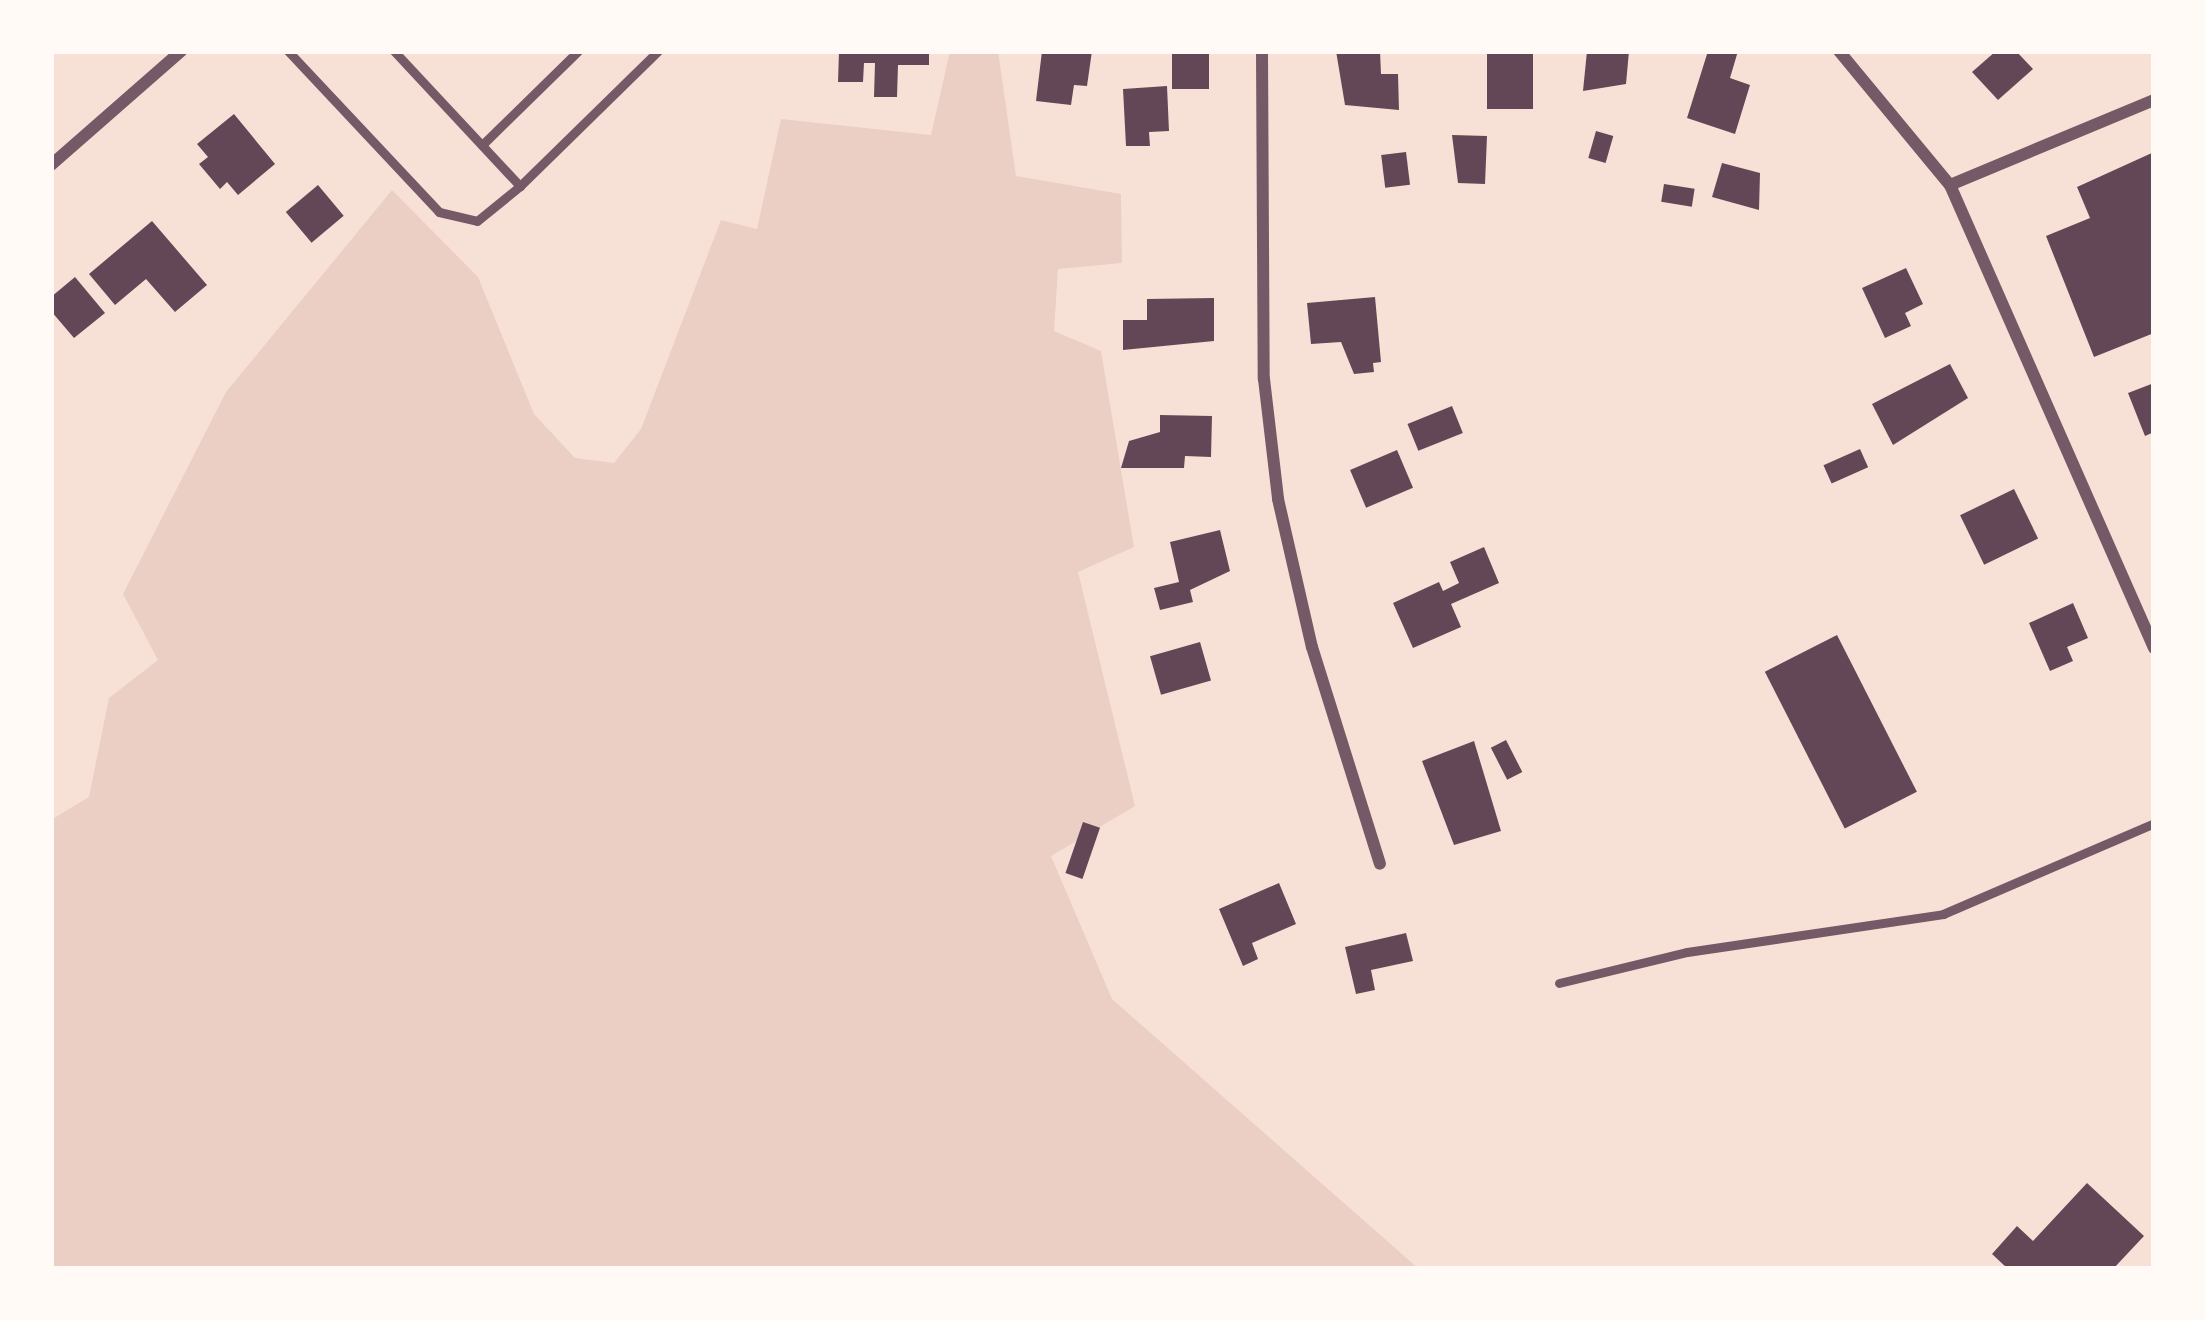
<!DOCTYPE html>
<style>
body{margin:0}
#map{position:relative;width:2205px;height:1320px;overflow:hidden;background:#f7e1d7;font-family:"Source Sans 3",sans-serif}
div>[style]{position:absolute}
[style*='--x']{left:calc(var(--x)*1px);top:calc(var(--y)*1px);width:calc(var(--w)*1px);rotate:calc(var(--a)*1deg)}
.green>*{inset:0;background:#ebcfc5}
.building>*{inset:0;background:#644757;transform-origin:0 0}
.service>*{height:9px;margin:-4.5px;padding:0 4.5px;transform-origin:4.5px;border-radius:4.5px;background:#755966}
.minor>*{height:12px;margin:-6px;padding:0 6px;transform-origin:6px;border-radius:6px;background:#755966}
span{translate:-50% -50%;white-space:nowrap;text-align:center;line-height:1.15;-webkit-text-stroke:12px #fffaf5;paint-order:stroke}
.frame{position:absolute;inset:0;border:54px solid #fffaf5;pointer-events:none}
</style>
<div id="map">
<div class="green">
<i style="clip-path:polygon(950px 51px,998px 51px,1016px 176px,1121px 194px,1122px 263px,1058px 269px,1054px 331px,1101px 351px,1134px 547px,1078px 572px,1135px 806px,1051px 856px,1112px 999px,1419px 1269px,51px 1269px,51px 820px,89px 797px,109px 698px,158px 660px,123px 594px,226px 392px,392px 190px,478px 277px,534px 414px,575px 458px,614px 463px,641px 429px,721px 220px,757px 229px,781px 119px,931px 135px)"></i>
</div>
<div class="building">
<i style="clip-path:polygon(839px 51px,929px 51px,929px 65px,898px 65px,897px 97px,874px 97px,875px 63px,864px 63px,863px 82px,838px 82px)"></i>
<i style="clip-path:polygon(1042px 51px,1092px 51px,1087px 86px,1074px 85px,1071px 105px,1036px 101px)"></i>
<i style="left:1172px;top:51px;width:37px;height:38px"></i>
<i style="clip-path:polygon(1336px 51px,1380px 51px,1381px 74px,1398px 74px,1399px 110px,1345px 105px)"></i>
<i style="left:1487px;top:51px;width:46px;height:58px"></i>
<i style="clip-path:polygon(1587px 51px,1629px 51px,1626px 84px,1583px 91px)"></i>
<i style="clip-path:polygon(1708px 51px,1738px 51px,1730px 78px,1750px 85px,1735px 134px,1687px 118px)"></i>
<i style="clip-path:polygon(1996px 51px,2016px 51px,2033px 69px,1998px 100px,1972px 72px)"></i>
<i style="clip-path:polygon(1167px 86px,1169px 131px,1149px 132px,1150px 146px,1126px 146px,1123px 89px)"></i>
<i style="clip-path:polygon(234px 114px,275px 164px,238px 195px,227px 182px,220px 189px,199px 164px,208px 157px,197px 144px)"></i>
<i style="left:1596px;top:131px;width:18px;height:28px;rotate:16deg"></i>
<i style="clip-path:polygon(1452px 135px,1487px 136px,1485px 184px,1458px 183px)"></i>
<i style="left:1406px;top:152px;width:33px;height:25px;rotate:83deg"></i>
<i style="clip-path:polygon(2154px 152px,2154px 333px,2094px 357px,2046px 236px,2090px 218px,2077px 187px)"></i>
<i style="clip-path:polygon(1722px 163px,1760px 173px,1759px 210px,1712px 197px)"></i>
<i style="left:1664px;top:184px;width:31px;height:18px;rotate:9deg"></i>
<i style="left:318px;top:185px;width:40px;height:42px;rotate:50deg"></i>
<i style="clip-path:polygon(152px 221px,207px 285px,175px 312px,146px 279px,115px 305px,89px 274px)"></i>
<i style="clip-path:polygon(1906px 268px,1923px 304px,1905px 313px,1911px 326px,1885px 338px,1862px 288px)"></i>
<i style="clip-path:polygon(75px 277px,105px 313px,74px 338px,51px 311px,51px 297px)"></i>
<i style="clip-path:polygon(1375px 297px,1381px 362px,1373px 363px,1374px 372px,1354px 374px,1341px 342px,1311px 344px,1307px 303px)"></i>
<i style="clip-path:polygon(1214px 298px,1214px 341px,1123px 350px,1123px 320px,1147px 320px,1147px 299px)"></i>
<i style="clip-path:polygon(1950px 364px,1968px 398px,1893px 445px,1872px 404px)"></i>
<i style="clip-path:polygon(2154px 383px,2154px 432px,2145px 436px,2128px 393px)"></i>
<i style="left:1452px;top:406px;width:29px;height:48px;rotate:68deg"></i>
<i style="clip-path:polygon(1160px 415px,1212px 416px,1211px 457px,1185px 456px,1184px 468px,1121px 468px,1129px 441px,1160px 432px)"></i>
<i style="left:1860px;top:449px;width:20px;height:40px;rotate:66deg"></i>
<i style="left:1397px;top:450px;width:41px;height:51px;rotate:67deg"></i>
<i style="left:2014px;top:489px;width:55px;height:60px;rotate:64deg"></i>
<i style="clip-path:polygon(1220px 530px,1230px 571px,1190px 590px,1193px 602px,1160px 610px,1154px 588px,1179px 582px,1170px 542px)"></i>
<i style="clip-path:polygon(1484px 547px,1499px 583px,1451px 604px,1461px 627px,1413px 648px,1393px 603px,1439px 582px,1443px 591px,1459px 583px,1450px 562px)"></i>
<i style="clip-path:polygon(2073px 603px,2088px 638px,2067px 647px,2073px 661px,2050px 671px,2029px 623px)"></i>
<i style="left:1837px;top:635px;width:176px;height:81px;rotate:63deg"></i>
<i style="left:1200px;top:642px;width:40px;height:52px;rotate:74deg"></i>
<i style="left:1506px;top:740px;width:36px;height:17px;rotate:63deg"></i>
<i style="clip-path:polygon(1474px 741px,1501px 831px,1454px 845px,1422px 761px)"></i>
<i style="left:1083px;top:822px;width:18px;height:54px;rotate:19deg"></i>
<i style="clip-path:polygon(1279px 883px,1296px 924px,1252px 943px,1258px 959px,1243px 966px,1219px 909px)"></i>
<i style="clip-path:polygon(1406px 933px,1413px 961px,1371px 970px,1375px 990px,1356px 994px,1345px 947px)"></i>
<i style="clip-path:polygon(2087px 1183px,2144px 1236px,2113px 1269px,2008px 1269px,1992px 1254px,2017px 1226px,2033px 1241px)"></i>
</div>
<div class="service">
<i style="--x:288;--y:51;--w:221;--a:46.8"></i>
<i style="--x:439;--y:212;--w:39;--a:13"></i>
<i style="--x:477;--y:221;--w:55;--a:-39.1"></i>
<i style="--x:394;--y:51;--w:185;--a:47"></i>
<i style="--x:520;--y:186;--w:193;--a:-44.4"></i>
<i style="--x:482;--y:145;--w:134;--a:-44.4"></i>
<i style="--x:1559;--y:983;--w:132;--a:-13.6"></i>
<i style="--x:1687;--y:952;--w:259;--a:-8.4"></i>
<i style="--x:1943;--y:914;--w:230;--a:-23.3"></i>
</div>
<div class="minor">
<i style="--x:1262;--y:51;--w:328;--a:89.7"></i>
<i style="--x:1264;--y:379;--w:121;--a:83.3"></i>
<i style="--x:1278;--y:499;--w:152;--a:77.1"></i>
<i style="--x:1312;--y:647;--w:227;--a:72.6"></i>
<i style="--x:1839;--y:51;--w:174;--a:50.4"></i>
<i style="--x:1950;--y:185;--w:506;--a:66.22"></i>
<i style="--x:51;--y:165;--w:173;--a:-41.2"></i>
<i style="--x:1950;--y:185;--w:221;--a:-22.6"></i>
</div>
<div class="frame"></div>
</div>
